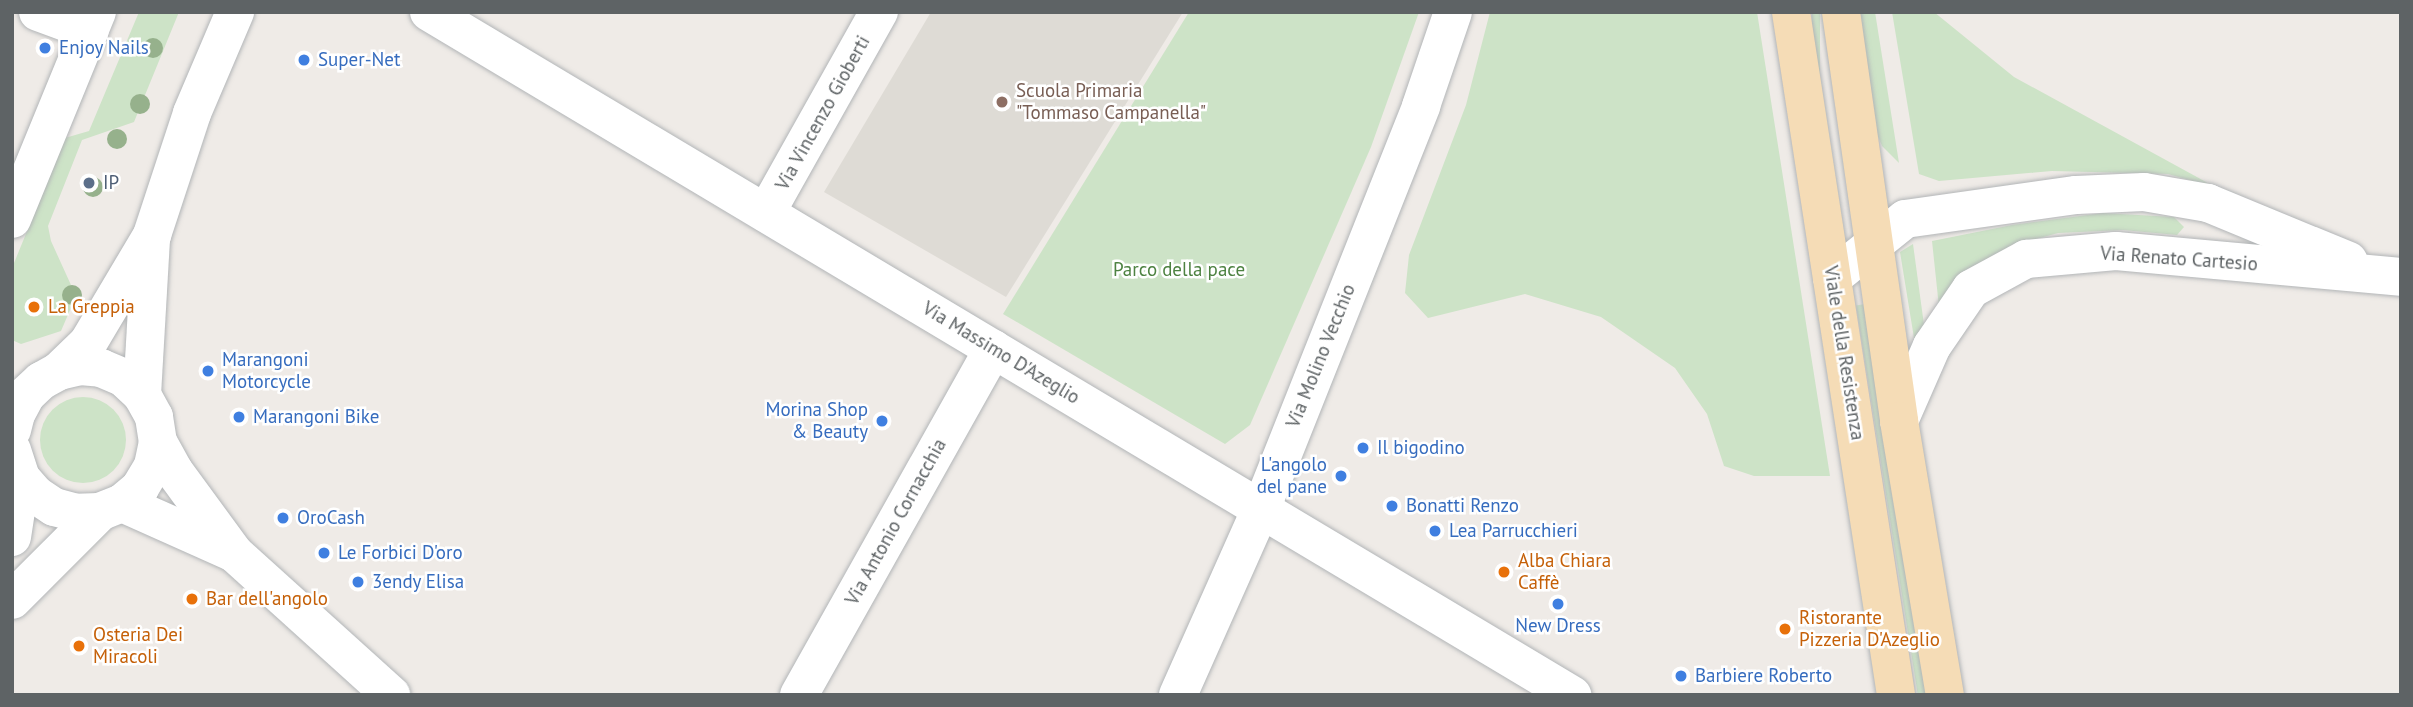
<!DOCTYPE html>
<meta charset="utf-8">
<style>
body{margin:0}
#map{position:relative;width:2413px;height:707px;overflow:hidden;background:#efebe7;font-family:"PT Sans",sans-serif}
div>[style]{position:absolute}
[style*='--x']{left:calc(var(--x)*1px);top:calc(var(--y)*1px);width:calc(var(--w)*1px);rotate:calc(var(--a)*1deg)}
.education>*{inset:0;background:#dedbd5}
.green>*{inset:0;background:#cde3c7;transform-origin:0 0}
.round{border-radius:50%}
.roads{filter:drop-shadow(0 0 2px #b2b5b7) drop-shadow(0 0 2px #b2b5b7)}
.minor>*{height:38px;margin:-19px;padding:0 19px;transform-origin:19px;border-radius:19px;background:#fff}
.major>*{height:38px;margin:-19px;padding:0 19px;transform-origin:19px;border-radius:19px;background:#f5dcb6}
.trees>*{width:20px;height:20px;margin:-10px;border-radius:50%;background:#96b18c}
.dots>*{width:19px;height:19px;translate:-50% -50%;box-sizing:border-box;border:4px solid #fff;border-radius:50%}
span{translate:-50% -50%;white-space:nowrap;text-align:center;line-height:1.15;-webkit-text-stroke:5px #fff;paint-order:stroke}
.shop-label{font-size:19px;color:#366cbe}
.left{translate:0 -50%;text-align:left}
.right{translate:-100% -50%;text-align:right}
.education-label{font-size:19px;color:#785e54}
.street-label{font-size:19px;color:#5e6365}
.service-label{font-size:19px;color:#4e5e75}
.park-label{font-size:19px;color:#4d8241}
.food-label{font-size:19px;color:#c56008}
.frame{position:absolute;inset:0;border:14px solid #5e6365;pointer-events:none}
</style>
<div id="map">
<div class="education">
<i style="clip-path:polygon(931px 12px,1183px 12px,1006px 297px,824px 192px)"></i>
</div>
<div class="green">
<i style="clip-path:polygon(139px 12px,179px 12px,134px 122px,82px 140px,48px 226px,51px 241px,76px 296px,61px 331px,21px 344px,12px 340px,12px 268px,65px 138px,89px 131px)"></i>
<i style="clip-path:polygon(1189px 12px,1419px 12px,1371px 147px,1250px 425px,1225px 444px,1003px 314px)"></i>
<i style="clip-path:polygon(1490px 12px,1757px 12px,1830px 476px,1754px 476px,1724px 466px,1707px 414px,1675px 368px,1601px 317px,1525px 294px,1428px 318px,1405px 293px,1409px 255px,1466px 105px)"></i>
<i style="left:1812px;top:12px;width:8px;height:221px"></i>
<i style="clip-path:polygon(1857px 12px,1875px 12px,1899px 163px,1882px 146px,1872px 122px)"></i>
<i style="clip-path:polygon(1892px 12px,1934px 12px,2014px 77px,2217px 188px,2168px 174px,2052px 171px,1939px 181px,1919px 174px)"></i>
<i style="clip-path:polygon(2103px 213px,2174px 217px,2184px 227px,2177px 235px,2123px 230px,2058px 233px,2008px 247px,1939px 307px,1932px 241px,2012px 225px)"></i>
<i style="clip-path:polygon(1913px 244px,1924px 325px,1915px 344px,1900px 252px)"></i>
<i style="left:1865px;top:304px;width:396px;height:9px;rotate:81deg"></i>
<i class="round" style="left:40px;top:397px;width:86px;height:86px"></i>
</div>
<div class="roads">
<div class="minor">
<i style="--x:38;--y:12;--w:55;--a:20.1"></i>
<i style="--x:429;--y:12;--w:1332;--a:30.86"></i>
<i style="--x:766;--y:213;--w:231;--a:-60.7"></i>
<i style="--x:12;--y:219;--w:224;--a:-67.7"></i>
<i style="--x:1832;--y:278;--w:94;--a:-38.9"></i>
<i style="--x:1905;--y:219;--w:173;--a:-8"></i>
<i style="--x:2076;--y:195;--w:68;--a:-2.5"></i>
<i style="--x:2144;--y:192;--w:65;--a:9.8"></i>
<i style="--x:2208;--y:203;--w:152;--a:22.4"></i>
<i style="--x:59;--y:371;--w:40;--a:-44"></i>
<i style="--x:88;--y:343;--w:126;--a:-59.3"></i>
<i style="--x:152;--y:235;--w:128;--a:-71.8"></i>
<i style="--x:192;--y:113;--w:110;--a:-66.9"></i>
<i style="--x:142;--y:395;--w:155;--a:-86.7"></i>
<i style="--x:1899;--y:421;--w:82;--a:-66.3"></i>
<i style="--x:1932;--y:346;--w:69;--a:-55.6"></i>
<i style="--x:1971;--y:289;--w:63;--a:-28.6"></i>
<i style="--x:2026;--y:259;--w:90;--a:-5.1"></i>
<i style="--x:2116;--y:251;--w:286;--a:5.2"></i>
<i style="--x:12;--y:430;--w:16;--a:-76"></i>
<i style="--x:16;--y:414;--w:21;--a:-62"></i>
<i style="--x:26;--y:395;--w:21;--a:-43"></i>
<i style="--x:41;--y:381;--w:21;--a:-29"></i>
<i style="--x:59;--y:371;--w:22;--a:-13"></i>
<i style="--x:80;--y:366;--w:21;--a:5"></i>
<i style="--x:101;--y:368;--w:25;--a:23"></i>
<i style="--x:124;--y:378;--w:25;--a:43"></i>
<i style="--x:142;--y:395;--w:25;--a:61"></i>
<i style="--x:154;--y:417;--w:25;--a:81"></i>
<i style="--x:158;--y:442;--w:25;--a:102"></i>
<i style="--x:153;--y:466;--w:26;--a:121"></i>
<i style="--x:140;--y:488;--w:23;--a:140"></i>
<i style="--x:122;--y:503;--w:24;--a:158"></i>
<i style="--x:100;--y:512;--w:23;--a:178"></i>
<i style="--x:77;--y:513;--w:24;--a:-165"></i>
<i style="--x:54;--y:507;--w:23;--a:-146"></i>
<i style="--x:35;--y:494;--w:21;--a:-131"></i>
<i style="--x:21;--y:478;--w:29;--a:-108"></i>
<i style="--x:158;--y:442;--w:33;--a:61"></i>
<i style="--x:174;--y:471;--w:102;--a:53.8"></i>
<i style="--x:234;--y:553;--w:212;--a:42.1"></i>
<i style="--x:122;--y:503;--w:120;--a:24"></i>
<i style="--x:12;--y:537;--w:60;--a:-81.3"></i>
<i style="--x:12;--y:600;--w:124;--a:-45"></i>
<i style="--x:799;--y:695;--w:397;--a:-60.7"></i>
<i style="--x:1178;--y:695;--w:204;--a:-66"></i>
<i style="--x:1261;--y:509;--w:434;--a:-68.3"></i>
<i style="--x:1421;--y:106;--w:99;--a:-71.2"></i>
</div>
<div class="major">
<i style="--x:1791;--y:12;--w:691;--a:81.26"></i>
<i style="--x:1841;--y:12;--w:413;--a:81.9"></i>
<i style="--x:1899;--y:421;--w:278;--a:80.5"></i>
</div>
</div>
<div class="trees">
<i style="left:153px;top:48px"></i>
<i style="left:140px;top:104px"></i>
<i style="left:117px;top:139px"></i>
<i style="left:93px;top:187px"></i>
<i style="left:72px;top:295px"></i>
</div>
<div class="dots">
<i style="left:45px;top:48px;background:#3f7fe0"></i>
<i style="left:304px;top:60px;background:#3f7fe0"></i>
<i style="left:1002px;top:102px;background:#8d6e63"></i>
<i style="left:89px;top:183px;background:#5c6f8a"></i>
<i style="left:34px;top:307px;background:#e8710a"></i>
<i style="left:208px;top:371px;background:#3f7fe0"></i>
<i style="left:239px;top:417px;background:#3f7fe0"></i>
<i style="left:882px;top:421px;background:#3f7fe0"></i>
<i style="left:1363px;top:448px;background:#3f7fe0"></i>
<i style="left:1341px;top:476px;background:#3f7fe0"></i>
<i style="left:1392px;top:506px;background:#3f7fe0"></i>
<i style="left:283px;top:518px;background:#3f7fe0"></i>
<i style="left:1435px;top:531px;background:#3f7fe0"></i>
<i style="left:324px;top:553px;background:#3f7fe0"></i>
<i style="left:1504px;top:572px;background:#e8710a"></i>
<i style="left:358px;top:582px;background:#3f7fe0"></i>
<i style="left:192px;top:599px;background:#e8710a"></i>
<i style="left:1558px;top:604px;background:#3f7fe0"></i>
<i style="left:1785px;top:629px;background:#e8710a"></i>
<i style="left:79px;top:646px;background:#e8710a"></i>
<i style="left:1681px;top:676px;background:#3f7fe0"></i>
</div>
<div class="shop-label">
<span class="left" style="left:59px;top:48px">Enjoy Nails</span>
<span class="left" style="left:318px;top:60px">Super-Net</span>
<span class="left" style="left:222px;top:371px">Marangoni<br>Motorcycle</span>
<span class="right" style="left:868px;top:421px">Morina Shop<br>&amp; Beauty</span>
<span class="left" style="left:253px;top:417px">Marangoni Bike</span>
<span class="left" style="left:1377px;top:448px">Il bigodino</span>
<span class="right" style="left:1327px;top:476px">L'angolo<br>del pane</span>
<span class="left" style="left:1406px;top:506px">Bonatti Renzo</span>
<span class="left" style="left:297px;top:518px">OroCash</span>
<span class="left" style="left:1449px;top:531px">Lea Parrucchieri</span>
<span class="left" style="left:338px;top:553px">Le Forbici D'oro</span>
<span class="left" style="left:372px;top:582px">3endy Elisa</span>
<span style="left:1558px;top:626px">New Dress</span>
<span class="left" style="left:1695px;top:676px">Barbiere Roberto</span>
</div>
<div class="education-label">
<span class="left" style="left:1016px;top:102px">Scuola Primaria<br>"Tommaso Campanella"</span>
</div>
<div class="street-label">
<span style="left:823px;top:113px;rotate:-61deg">Via Vincenzo Gioberti</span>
<span style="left:2179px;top:259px;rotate:4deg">Via Renato Cartesio</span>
<span style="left:1001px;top:353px;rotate:31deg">Via Massimo D'Azeglio</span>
<span style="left:1844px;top:353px;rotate:81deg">Viale della Resistenza</span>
<span style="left:1321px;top:356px;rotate:-68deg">Via Molino Vecchio</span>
<span style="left:896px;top:522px;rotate:-61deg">Via Antonio Cornacchia</span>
</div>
<div class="service-label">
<span class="left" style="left:103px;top:183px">IP</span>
</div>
<div class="park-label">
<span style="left:1179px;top:270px">Parco della pace</span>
</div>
<div class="food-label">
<span class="left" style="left:48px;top:307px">La Greppia</span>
<span class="left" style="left:1518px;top:572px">Alba Chiara<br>Caffè</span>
<span class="left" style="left:206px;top:599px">Bar dell'angolo</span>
<span class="left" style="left:1799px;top:629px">Ristorante<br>Pizzeria D'Azeglio</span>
<span class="left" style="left:93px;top:646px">Osteria Dei<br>Miracoli</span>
</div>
<div class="frame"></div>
</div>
